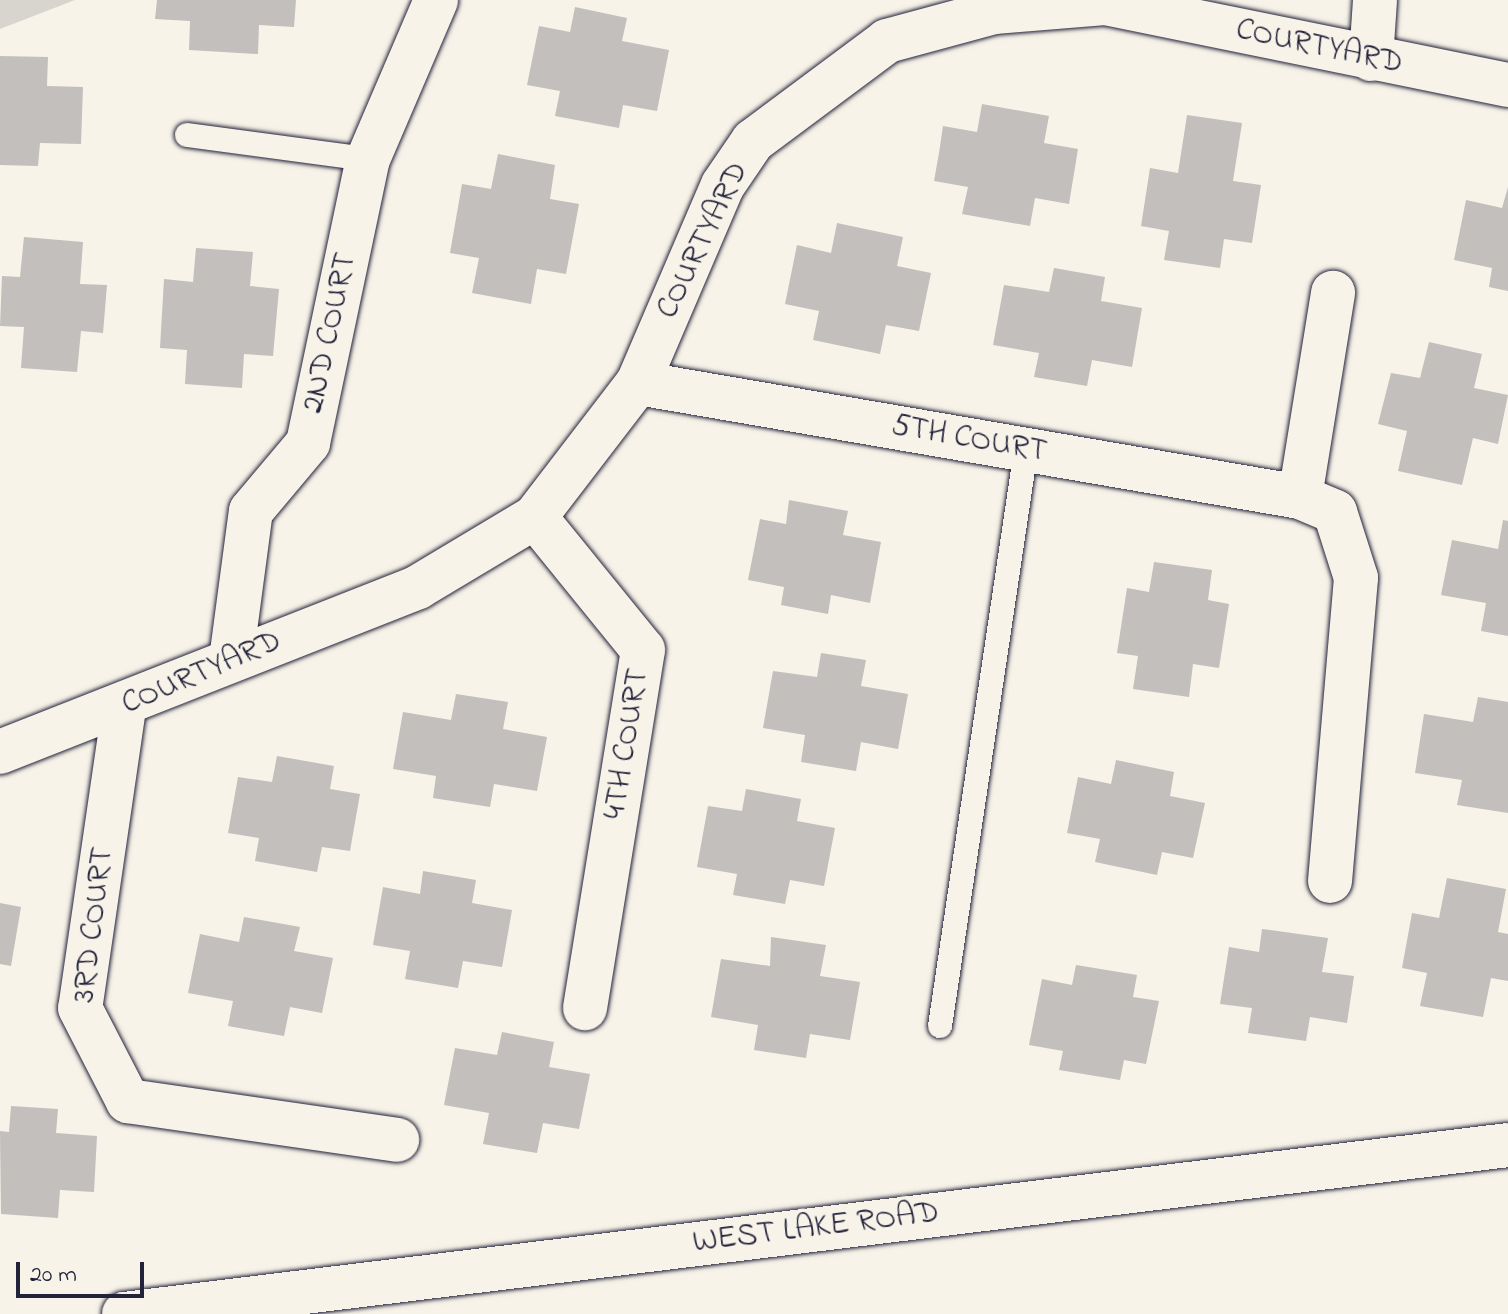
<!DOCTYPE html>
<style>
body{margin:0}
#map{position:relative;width:1508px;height:1314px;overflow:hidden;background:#f7f3e8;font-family:"Indie Flower",sans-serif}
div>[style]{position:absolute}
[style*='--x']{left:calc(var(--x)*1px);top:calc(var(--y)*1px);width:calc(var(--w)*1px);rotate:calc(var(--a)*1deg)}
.green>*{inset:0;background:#d8d5cf}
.building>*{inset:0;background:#c2bfbd}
.roads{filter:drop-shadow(0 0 2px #22223b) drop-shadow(0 0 2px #22223b)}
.lane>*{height:24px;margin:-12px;padding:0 12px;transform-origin:12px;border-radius:12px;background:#f7f3e8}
.street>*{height:44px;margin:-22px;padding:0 22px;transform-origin:22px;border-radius:22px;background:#f7f3e8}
.secondary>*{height:44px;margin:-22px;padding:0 22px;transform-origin:22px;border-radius:22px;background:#f7f3e8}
span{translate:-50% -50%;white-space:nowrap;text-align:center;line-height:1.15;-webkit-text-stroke:7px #f7f3e8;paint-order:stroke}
.street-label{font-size:32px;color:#22223b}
.scale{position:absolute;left:16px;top:1262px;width:128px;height:36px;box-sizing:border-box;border:4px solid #22223b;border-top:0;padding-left:10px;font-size:24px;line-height:28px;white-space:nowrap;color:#22223b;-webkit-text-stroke:6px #f7f3e8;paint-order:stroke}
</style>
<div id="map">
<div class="green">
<i style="clip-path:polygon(0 0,75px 0,0 29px)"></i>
</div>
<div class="building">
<i style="clip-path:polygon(157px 0,296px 0,294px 27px,259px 25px,258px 54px,189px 50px,190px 21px,155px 19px)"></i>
<i style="clip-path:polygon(575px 7px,627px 18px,622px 41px,669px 50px,657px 111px,623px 105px,619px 128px,555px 116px,560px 91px,527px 85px,539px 26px,570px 32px)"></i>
<i style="clip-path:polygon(0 56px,48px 57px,47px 86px,83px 87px,81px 144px,40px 143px,38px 166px,0 165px)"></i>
<i style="clip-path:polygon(982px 104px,1049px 116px,1044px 143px,1078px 149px,1069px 204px,1035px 198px,1030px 226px,962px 214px,968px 187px,934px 181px,939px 153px,943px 126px,977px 132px)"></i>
<i style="clip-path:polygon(1187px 115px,1242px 123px,1233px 181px,1261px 185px,1252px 243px,1224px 239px,1220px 268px,1164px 260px,1169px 231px,1141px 226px,1150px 168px,1178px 173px)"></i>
<i style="clip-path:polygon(498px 154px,555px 165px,550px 199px,579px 204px,566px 274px,537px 269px,531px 304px,472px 293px,479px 258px,450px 253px,462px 184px,491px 189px)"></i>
<i style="clip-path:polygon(1508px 187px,1508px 291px,1489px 287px,1492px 268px,1454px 260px,1466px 200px,1502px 208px)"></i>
<i style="clip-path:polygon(837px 223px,903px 237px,897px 266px,931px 273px,919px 331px,886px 325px,880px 354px,813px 340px,819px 311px,785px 304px,797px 245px,831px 253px)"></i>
<i style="clip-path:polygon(24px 237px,83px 242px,80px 284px,107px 285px,103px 333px,81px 331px,77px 372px,21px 368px,24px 327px,0 326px,2px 276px,20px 277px)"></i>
<i style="clip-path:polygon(196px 248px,253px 252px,250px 286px,279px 289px,273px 356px,244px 354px,242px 388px,185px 384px,187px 350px,160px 348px,164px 279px,193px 282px)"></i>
<i style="clip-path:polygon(1054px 268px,1105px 277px,1101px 301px,1142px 308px,1132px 367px,1092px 360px,1087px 386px,1034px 377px,1039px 353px,993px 345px,1004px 285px,1049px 292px)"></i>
<i style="clip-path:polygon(1429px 342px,1482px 354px,1474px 388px,1508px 395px,1498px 444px,1473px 438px,1462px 485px,1398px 471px,1407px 431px,1378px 424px,1391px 373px,1420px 378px)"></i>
<i style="clip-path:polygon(789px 500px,848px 511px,843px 535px,881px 542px,870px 603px,831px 595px,828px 614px,781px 605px,784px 587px,748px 580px,760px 519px,786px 524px)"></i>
<i style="clip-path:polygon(1503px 520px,1508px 521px,1508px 636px,1481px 631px,1486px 603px,1441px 595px,1452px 540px,1498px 549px)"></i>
<i style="clip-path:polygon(1154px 562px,1212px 570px,1208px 600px,1229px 604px,1219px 668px,1193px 664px,1189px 697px,1133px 689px,1138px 656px,1117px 653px,1127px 588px,1149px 592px)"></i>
<i style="clip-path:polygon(821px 653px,866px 660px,861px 686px,908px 694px,898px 749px,861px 742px,856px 771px,801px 762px,805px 735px,763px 728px,773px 671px,817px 677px)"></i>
<i style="clip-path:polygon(456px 694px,508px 702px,503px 729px,547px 737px,537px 791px,494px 784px,490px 807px,433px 798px,436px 776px,393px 769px,403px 712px,451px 720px)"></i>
<i style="clip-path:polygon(1478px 697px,1508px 702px,1508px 813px,1457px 805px,1462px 780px,1415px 773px,1424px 714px,1473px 722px)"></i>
<i style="clip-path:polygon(277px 756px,334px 766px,330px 789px,360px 794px,350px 851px,322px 847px,317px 872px,255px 861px,259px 838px,228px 833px,238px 777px,272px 782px)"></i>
<i style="clip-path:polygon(1116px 760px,1174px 772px,1170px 796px,1205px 803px,1193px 858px,1162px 852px,1157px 875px,1095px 862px,1100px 839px,1067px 833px,1078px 777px,1111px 784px)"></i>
<i style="clip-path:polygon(746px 789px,801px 799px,797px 821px,835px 828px,824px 886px,790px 880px,785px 904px,733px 895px,737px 874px,697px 867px,708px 806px,742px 811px)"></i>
<i style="clip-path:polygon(423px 871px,476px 880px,472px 903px,512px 910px,502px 967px,463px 961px,458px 988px,405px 979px,410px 951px,373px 945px,383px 887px,420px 894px)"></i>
<i style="clip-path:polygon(1447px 878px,1506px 889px,1498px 932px,1508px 934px,1508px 981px,1491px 978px,1483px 1017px,1420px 1006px,1427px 973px,1402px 968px,1412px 913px,1439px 918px)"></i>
<i style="clip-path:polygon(0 903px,21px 907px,11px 966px,0 964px)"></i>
<i style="clip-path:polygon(244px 917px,300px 927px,294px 951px,333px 958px,322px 1013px,290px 1007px,284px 1036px,228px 1026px,233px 1001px,188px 993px,200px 934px,239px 942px)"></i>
<i style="clip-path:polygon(1262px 929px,1328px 938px,1322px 972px,1354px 976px,1347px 1023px,1310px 1017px,1306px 1041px,1248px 1033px,1252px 1008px,1220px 1004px,1229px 947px,1259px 952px)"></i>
<i style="clip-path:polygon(771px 937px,826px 945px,820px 976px,860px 982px,850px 1040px,810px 1034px,806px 1058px,754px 1050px,758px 1025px,711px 1017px,721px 959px,770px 966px)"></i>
<i style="clip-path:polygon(1076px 965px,1137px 975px,1133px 997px,1159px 1001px,1146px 1064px,1124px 1060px,1120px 1080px,1059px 1070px,1063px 1051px,1029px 1045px,1042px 979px,1072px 985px)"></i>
<i style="clip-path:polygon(502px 1032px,554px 1042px,549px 1067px,590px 1074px,579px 1129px,543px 1123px,537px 1153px,483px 1144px,489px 1113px,444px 1105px,455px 1048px,497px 1055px)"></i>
<i style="clip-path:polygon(11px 1106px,58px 1109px,56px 1133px,97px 1136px,94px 1192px,60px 1190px,58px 1218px,1px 1214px,0 1131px,9px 1132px)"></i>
</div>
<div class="roads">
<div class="lane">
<i style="--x:187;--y:135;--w:183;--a:7.6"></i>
<i style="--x:940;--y:1026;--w:582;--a:-81.51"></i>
</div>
<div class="street">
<i style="--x:1371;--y:59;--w:59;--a:-86.1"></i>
<i style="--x:638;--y:383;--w:672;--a:9.77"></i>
<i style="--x:1300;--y:497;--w:38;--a:23"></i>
<i style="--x:1335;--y:512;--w:69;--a:72.3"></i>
<i style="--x:1356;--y:578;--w:304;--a:94.9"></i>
<i style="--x:1300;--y:497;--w:207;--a:-80.8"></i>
<i style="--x:535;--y:517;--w:171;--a:50.9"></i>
<i style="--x:643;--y:650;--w:363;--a:99.2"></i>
<i style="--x:231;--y:660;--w:150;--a:-82.4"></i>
<i style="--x:251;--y:511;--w:89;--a:-50"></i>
<i style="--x:308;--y:443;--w:290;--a:-78.1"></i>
<i style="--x:368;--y:159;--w:173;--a:-66.8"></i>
<i style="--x:124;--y:708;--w:303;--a:98.3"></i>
<i style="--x:80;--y:1008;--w:105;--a:62.7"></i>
<i style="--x:128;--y:1101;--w:272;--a:8.2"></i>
<i style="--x:0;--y:752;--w:449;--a:-21.5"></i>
<i style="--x:418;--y:587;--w:136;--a:-30.9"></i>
<i style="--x:535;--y:517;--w:169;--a:-52.5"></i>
<i style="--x:638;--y:383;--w:215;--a:-66.8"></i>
<i style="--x:723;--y:185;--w:53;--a:-55.7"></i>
<i style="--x:753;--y:141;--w:167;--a:-36.7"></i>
<i style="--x:887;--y:41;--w:111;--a:-15.2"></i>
<i style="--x:994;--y:12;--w:111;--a:-4.6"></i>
<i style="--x:1105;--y:3;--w:411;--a:11.5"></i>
</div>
<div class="secondary">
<i style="--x:124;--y:1314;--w:1394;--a:-6.96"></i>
</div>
</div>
<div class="street-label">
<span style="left:1319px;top:48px;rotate:12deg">COURTYARD</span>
<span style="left:704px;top:241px;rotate:-64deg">COURTYARD</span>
<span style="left:331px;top:333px;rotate:-78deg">2ND COURT</span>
<span style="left:969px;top:440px;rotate:10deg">5TH COURT</span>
<span style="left:202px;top:674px;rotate:-23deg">COURTYARD</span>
<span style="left:628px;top:744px;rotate:-81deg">4TH COURT</span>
<span style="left:95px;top:925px;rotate:-83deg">3RD COURT</span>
<span style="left:816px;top:1229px;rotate:-7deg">WEST LAKE ROAD</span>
</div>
<div class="scale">20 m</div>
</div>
